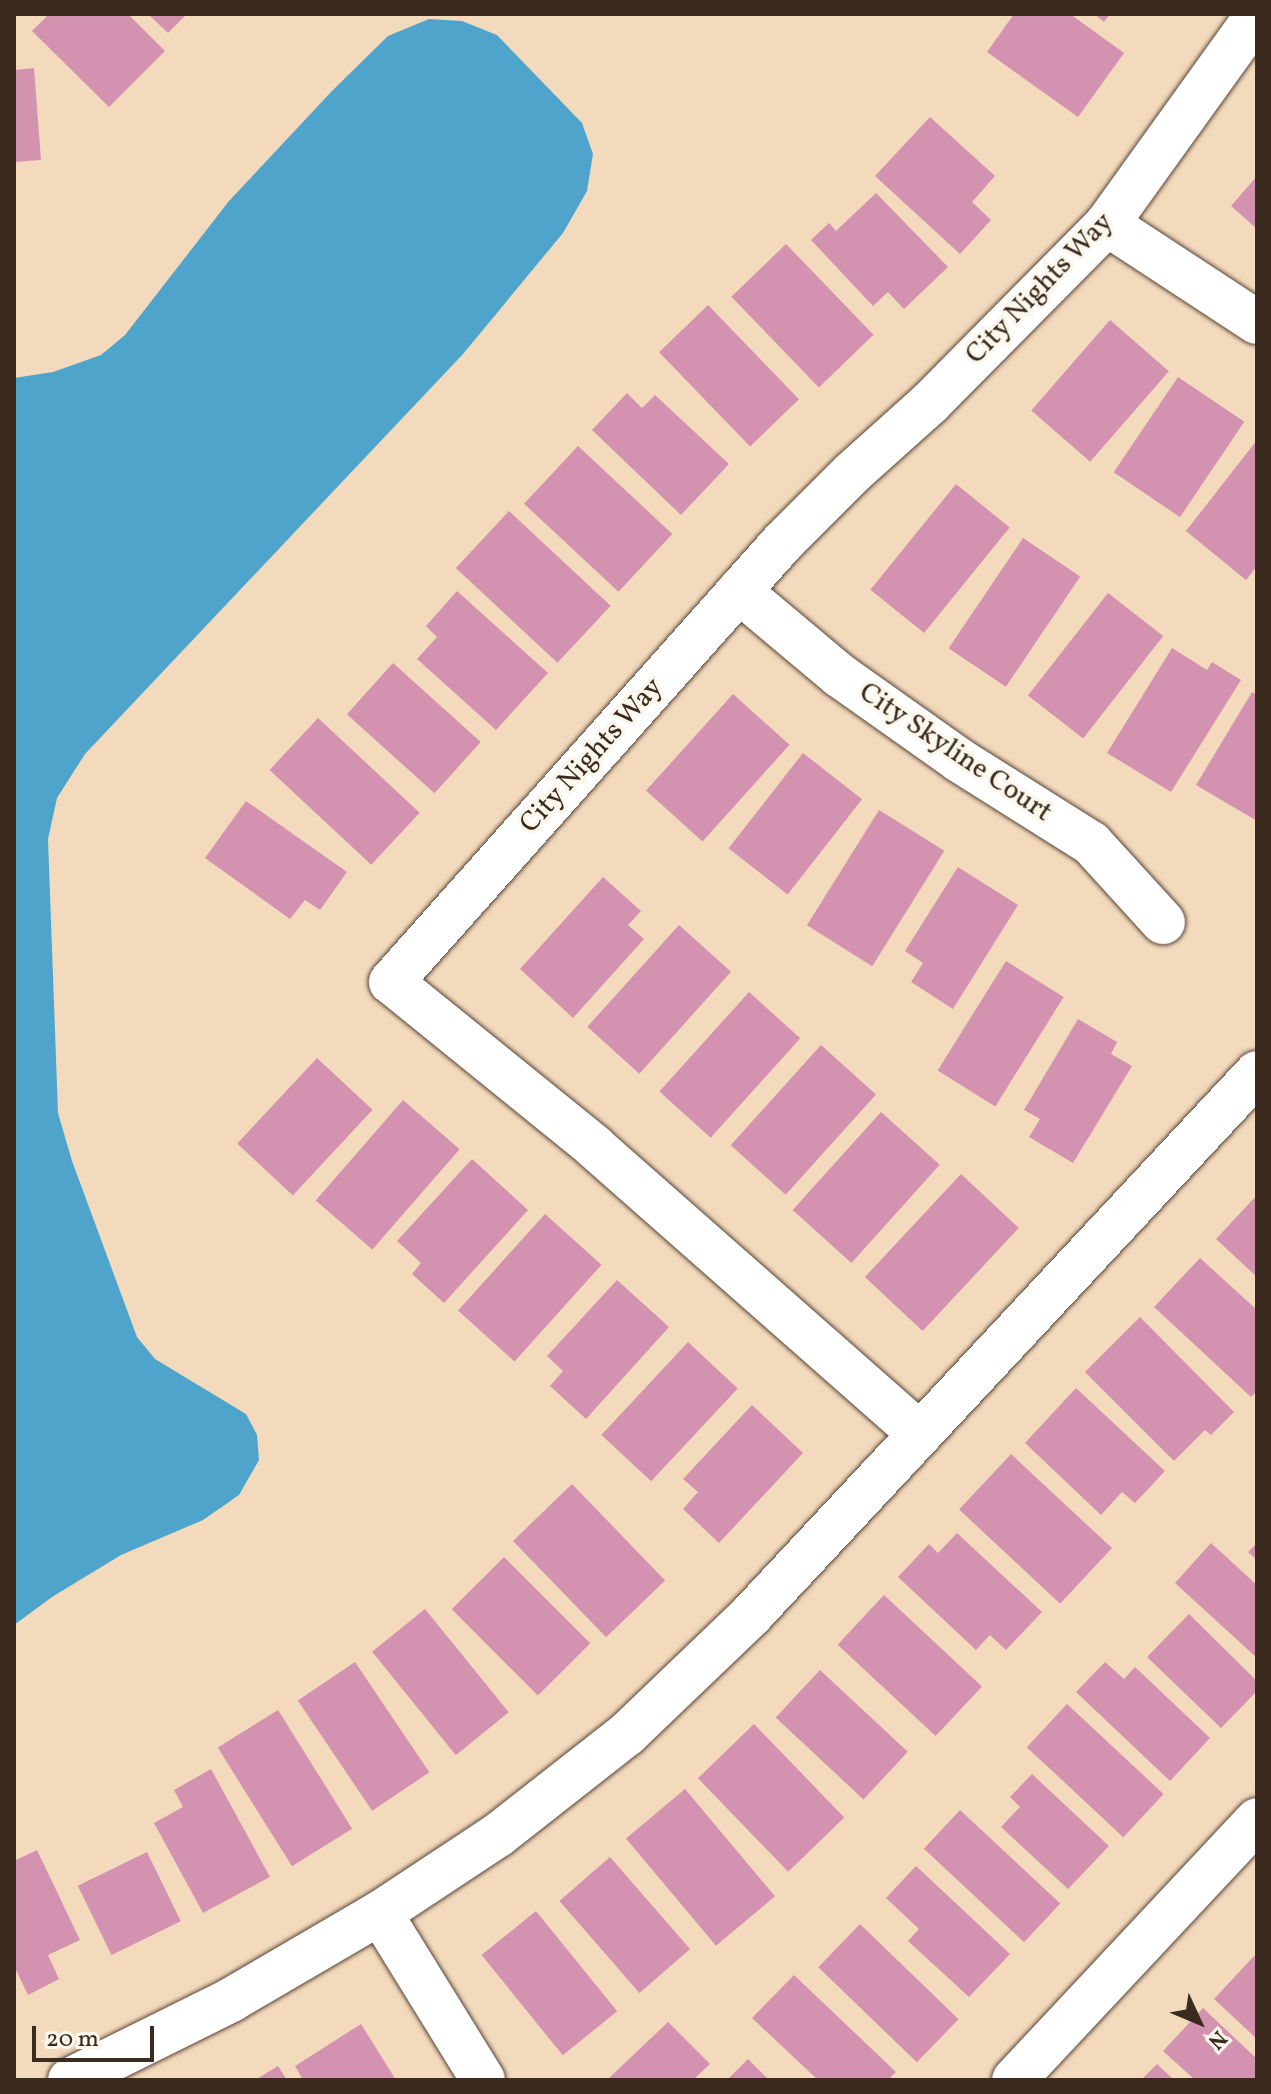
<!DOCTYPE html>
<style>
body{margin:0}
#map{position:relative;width:1271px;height:2094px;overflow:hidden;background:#f4dabd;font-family:Vollkorn,serif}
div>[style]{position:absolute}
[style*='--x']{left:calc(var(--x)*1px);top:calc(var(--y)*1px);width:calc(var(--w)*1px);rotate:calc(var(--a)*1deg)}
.water>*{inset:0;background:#4fa4cb}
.building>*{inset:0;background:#d392af;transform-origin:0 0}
.roads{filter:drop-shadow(0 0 2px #574436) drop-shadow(0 0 2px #574436)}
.street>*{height:44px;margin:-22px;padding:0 22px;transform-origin:22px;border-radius:22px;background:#fff}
span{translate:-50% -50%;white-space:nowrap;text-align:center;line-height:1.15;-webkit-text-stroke:7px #fbf7ec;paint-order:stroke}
.street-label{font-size:28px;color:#3b2a1e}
.frame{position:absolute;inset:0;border:16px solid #3b2a1e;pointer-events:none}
.north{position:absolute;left:1159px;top:1982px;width:80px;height:80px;-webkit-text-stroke:6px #fbf7ec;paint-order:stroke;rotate:134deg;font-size:22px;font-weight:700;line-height:32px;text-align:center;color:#3b2a1e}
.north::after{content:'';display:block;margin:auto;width:28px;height:36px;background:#3b2a1e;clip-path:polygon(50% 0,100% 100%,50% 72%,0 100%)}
.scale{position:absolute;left:32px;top:2026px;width:122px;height:36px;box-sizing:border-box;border:4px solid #3b2a1e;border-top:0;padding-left:10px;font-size:24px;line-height:28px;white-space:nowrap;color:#3b2a1e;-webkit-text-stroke:6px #fbf7ec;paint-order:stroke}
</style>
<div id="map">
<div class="water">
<i style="clip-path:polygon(429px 19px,462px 21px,497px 35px,582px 123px,593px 154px,587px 191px,563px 233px,463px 354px,85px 754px,57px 798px,48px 839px,58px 1113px,72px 1161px,137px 1337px,155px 1359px,246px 1414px,257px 1435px,259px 1460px,239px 1495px,203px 1520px,121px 1555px,52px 1597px,14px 1625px,14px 378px,53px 372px,101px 355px,125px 335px,229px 201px,332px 91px,388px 36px)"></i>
</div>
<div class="building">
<i style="clip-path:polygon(49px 14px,128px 14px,165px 51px,109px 107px,32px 31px)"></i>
<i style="clip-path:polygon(148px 14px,187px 14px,168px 33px)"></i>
<i style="clip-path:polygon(1014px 14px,1070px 14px,1124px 53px,1078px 117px,987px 52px)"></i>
<i style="clip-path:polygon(1094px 14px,1110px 14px,1104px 22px)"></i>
<i style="clip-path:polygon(34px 68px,41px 160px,14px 162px,14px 70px)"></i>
<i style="clip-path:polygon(930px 117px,995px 176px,972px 202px,991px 220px,960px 254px,875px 176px)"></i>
<i style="clip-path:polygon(1257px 176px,1257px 229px,1231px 206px)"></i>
<i style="clip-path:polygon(876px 193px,948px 267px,904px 309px,888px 292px,873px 306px,811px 240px,829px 223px,836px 231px)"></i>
<i style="left:786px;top:244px;width:126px;height:76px;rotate:46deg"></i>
<i style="left:708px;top:305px;width:131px;height:68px;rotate:46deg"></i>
<i style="left:1110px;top:320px;width:78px;height:120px;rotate:41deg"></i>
<i style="left:1178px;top:377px;width:80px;height:115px;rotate:34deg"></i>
<i style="clip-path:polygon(627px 393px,642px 408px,655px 395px,729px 464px,681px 515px,592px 430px)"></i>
<i style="clip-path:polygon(1257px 440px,1257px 566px,1246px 580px,1186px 531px)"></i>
<i style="left:578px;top:446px;width:129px;height:79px;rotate:43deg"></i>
<i style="left:956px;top:484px;width:69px;height:136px;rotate:39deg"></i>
<i style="left:509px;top:511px;width:139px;height:78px;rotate:43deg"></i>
<i style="left:1023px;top:538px;width:69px;height:133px;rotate:34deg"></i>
<i style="clip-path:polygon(457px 591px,548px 673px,496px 730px,417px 659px,437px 637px,426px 626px)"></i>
<i style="left:1108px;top:593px;width:70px;height:130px;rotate:38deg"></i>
<i style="clip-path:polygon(1172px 648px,1207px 670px,1212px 662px,1241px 680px,1171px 792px,1107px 753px)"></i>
<i style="left:393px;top:663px;width:118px;height:69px;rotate:42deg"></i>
<i style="clip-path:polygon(1252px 692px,1257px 695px,1257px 821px,1196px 785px)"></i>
<i style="left:733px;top:694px;width:76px;height:130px;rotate:42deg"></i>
<i style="left:318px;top:718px;width:139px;height:71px;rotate:43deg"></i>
<i style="left:803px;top:753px;width:75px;height:121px;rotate:38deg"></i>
<i style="clip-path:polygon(246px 801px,347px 872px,320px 910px,305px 900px,290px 919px,205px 858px)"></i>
<i style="left:879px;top:810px;width:77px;height:136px;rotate:32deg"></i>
<i style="clip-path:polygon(958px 867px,1018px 905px,953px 1009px,911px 982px,923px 963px,905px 951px)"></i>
<i style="clip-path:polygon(603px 877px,641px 911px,628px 925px,644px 939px,573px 1018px,520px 969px)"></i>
<i style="left:679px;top:925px;width:70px;height:137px;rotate:42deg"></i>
<i style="left:1006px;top:961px;width:68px;height:129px;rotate:32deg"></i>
<i style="left:749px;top:992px;width:69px;height:134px;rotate:42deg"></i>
<i style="clip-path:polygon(1078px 1019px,1117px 1042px,1111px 1054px,1132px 1066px,1073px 1163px,1029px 1137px,1040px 1119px,1024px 1110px)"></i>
<i style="left:821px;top:1045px;width:74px;height:135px;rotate:42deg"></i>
<i style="left:317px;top:1058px;width:76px;height:117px;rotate:43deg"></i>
<i style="left:403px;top:1100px;width:75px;height:133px;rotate:41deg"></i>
<i style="left:881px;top:1112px;width:79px;height:132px;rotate:42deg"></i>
<i style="clip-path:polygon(472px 1159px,528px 1210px,444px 1303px,412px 1274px,421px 1263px,397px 1241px)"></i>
<i style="left:961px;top:1174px;width:79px;height:141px;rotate:43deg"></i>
<i style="clip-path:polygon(1257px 1195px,1257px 1277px,1216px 1239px)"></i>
<i style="left:545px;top:1214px;width:76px;height:130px;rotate:42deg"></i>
<i style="clip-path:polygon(1200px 1258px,1257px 1310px,1257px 1391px,1251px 1397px,1154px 1307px)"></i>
<i style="clip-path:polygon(617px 1280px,669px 1327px,586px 1419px,550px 1386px,563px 1371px,547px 1356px)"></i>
<i style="clip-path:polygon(1140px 1317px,1234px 1412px,1211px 1435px,1205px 1430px,1174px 1461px,1085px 1372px)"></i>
<i style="left:688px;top:1342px;width:68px;height:127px;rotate:43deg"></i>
<i style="clip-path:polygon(1076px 1388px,1165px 1471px,1135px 1503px,1122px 1492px,1101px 1515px,1025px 1443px)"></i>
<i style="clip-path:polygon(752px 1405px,803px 1453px,719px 1543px,683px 1509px,698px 1492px,683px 1479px)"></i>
<i style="left:1011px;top:1454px;width:138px;height:76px;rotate:43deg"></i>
<i style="left:572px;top:1484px;width:134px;height:82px;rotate:46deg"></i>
<i style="clip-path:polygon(957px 1533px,1042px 1612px,1006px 1650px,990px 1635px,976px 1650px,898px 1577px,929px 1544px,938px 1553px)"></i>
<i style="clip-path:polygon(1211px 1543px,1257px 1585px,1257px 1658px,1175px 1583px)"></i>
<i style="clip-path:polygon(1257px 1543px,1257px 1560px,1248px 1552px)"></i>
<i style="left:504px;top:1557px;width:122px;height:74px;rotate:45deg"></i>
<i style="left:884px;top:1595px;width:134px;height:68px;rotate:43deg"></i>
<i style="left:425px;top:1609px;width:133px;height:68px;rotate:51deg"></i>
<i style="clip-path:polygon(1189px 1614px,1257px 1681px,1257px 1691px,1221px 1728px,1147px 1657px)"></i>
<i style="left:355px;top:1662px;width:133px;height:69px;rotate:56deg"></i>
<i style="clip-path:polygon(1105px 1662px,1124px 1679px,1135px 1667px,1210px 1738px,1170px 1781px,1076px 1692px)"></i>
<i style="left:820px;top:1670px;width:120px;height:65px;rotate:43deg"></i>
<i style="left:1067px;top:1704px;width:132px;height:59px;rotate:43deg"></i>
<i style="left:278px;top:1710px;width:140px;height:71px;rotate:58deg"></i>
<i style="left:754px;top:1724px;width:130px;height:78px;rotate:46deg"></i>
<i style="clip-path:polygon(211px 1769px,270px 1877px,203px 1913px,154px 1823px,183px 1807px,174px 1790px)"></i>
<i style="clip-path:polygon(1032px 1774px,1109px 1846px,1068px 1889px,1001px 1827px,1020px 1807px,1010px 1797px)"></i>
<i style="left:685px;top:1789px;width:140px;height:77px;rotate:50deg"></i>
<i style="left:960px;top:1810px;width:137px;height:53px;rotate:43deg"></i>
<i style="clip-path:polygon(37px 1850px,80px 1940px,48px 1955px,59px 1979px,28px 1995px,14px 1966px,14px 1861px)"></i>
<i style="left:147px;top:1852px;width:77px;height:77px;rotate:64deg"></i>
<i style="left:610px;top:1857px;width:122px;height:67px;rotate:49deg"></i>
<i style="clip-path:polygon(916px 1866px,1010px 1954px,969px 1997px,908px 1941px,919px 1929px,886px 1898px)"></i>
<i style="left:536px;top:1911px;width:129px;height:70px;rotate:51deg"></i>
<i style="left:860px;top:1924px;width:137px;height:60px;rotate:44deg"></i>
<i style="clip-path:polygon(1254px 1956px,1257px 1958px,1257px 2039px,1214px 1999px)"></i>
<i style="clip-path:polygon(794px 1975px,896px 2072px,888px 2080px,818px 2080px,752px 2018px)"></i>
<i style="clip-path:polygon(1203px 2008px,1257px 2059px,1257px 2080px,1195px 2080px,1163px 2051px)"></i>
<i style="clip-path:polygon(668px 2022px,710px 2064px,693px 2080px,607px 2080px)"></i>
<i style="clip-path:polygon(361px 2024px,396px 2080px,303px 2080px,295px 2066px)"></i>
<i style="clip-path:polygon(748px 2059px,769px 2080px,727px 2080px)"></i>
<i style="clip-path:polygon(1157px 2064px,1174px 2080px,1141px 2080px)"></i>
<i style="clip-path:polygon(278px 2066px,287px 2080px,255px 2080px)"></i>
</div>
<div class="roads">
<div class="street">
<i style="--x:1107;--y:224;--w:179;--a:33.2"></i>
<i style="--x:739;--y:591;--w:131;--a:40"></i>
<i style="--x:839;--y:675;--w:147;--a:35.3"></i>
<i style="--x:959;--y:760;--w:156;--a:32.2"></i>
<i style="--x:1091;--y:843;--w:107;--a:47.7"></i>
<i style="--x:920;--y:1434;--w:434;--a:-138.6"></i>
<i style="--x:595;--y:1147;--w:262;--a:-141"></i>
<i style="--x:391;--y:982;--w:588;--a:-48.31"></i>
<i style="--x:782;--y:543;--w:99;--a:-45"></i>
<i style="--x:852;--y:473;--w:105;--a:-41.9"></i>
<i style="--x:930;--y:403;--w:252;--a:-45.3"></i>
<i style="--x:1107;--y:224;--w:257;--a:-54.3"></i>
<i style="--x:380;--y:1913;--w:196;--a:58.3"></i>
<i style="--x:70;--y:2080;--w:180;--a:-26.4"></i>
<i style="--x:231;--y:2000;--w:173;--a:-30.3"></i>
<i style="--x:380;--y:1913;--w:141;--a:-33.5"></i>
<i style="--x:498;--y:1835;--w:164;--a:-38.1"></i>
<i style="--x:627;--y:1734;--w:173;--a:-43.8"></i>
<i style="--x:752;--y:1614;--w:740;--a:-46.97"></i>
<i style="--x:1014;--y:2080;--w:356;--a:-46.9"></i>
</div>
</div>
<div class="street-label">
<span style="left:1040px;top:289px;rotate:-46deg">City Nights Way</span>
<span style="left:955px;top:753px;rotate:34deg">City Skyline Court</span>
<span style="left:592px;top:756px;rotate:-48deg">City Nights Way</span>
</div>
<div class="frame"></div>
<div class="north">N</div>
<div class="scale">20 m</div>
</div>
